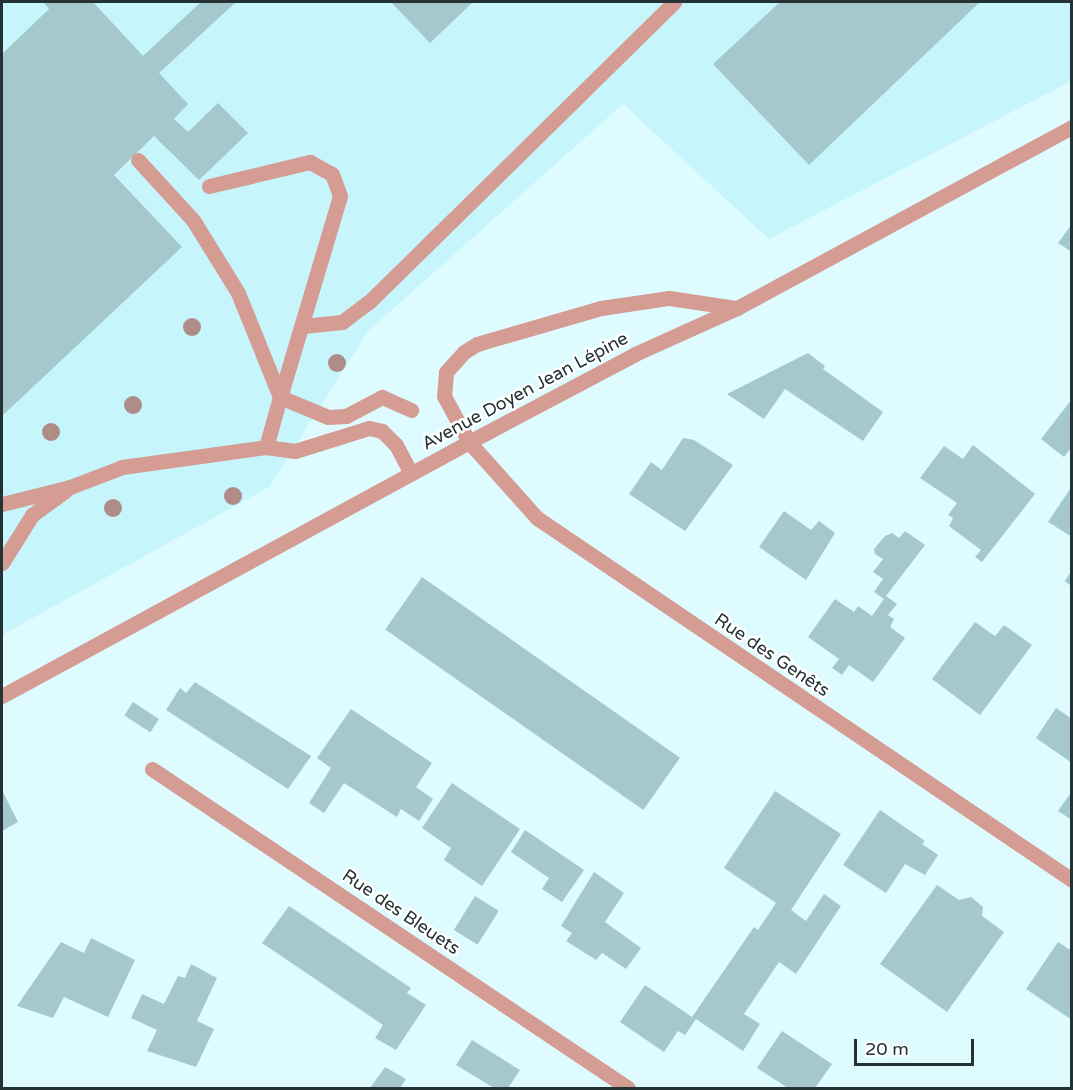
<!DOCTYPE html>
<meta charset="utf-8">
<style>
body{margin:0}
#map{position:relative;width:1073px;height:1090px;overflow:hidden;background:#defcff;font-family:"Varela Round",sans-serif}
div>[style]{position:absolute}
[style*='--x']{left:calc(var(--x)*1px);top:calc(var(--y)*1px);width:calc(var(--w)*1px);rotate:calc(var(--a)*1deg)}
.built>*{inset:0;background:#c6f5fb}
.building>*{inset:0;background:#a5c8cc;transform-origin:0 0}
.service>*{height:15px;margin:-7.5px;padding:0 7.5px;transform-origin:7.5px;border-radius:7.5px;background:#d49c92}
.minor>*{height:15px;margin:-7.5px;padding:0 7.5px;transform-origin:7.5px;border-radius:7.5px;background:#d49c92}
.trees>*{width:18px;height:18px;margin:-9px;border-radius:50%;background:#b08c88}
span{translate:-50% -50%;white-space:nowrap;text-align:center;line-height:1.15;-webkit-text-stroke:5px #fff;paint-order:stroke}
.street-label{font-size:18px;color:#243234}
.frame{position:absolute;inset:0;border:3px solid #243234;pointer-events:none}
.scale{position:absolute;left:854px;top:1039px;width:120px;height:27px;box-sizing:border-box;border:3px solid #243234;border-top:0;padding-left:8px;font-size:18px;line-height:21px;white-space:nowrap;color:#243234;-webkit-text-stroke:4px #fff;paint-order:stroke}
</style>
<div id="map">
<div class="built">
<i style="clip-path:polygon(2px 2px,1071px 2px,1071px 81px,769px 239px,623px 104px,368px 331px,269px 487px,2px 635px)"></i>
</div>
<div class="building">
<i style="clip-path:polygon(43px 2px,93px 2px,143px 56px,201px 2px,236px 2px,159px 73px,188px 104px,174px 119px,188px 132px,218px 103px,248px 133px,199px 180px,154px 136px,114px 175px,182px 247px,2px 416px,2px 54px,49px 9px)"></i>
<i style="clip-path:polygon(391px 2px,473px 2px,430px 43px)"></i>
<i style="clip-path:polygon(780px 2px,980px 2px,809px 165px,713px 64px)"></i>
<i style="clip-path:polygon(1072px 224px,1072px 252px,1058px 243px)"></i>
<i style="clip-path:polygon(808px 353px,825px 366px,823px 369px,883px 412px,863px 441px,785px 389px,764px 419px,727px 394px)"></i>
<i style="clip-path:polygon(1072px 399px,1072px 447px,1064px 457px,1041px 439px)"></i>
<i style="clip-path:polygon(683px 438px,694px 440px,733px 465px,685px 531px,629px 494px,651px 462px,662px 470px)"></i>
<i style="clip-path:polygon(973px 445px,1035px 494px,982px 562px,975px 557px,981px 550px,949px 526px,953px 518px,948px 515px,957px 503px,920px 478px,944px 446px,963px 459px)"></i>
<i style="clip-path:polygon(1072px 486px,1072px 537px,1048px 522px)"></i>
<i style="clip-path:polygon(784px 511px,811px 530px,819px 521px,835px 533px,806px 580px,759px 547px)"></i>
<i style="clip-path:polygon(905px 531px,925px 545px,886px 596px,897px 604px,888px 615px,894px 619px,890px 627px,905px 638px,873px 682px,849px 665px,842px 675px,832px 668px,839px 659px,808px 637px,835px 599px,854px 612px,858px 606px,872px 616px,884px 599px,874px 592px,883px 579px,873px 572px,883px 559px,875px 554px,874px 549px,885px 536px,892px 533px,899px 538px)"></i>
<i style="clip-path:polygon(1072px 570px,1072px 587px,1065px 581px)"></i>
<i style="left:422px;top:577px;width:315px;height:64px;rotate:35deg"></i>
<i style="clip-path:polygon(975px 622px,995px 636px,1004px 625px,1032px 645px,980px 715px,932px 679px)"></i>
<i style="clip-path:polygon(195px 682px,311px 756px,288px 789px,166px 710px,180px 688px,186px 693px)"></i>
<i style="left:133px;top:702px;width:31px;height:16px;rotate:33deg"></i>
<i style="clip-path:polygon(1056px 708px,1072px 719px,1072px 763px,1036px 738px)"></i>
<i style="clip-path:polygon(351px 709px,432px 763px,416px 787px,433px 799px,419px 821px,401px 809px,397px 817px,344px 783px,324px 813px,309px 803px,331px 768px,317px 758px)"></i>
<i style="clip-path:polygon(452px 783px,520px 829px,482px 886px,444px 860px,451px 848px,422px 828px)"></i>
<i style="clip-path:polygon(2px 790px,18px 822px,2px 831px)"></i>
<i style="clip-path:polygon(775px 791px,841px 834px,791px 910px,806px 921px,824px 894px,841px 906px,796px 974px,779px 962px,744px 1014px,760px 1024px,743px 1051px,696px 1019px,685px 1035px,678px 1031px,664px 1052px,620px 1022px,645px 985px,692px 1017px,754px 927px,758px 930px,776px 903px,724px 868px)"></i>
<i style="clip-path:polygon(1072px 791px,1072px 820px,1058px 811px)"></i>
<i style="clip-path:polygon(880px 810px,925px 841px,922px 844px,938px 855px,925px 875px,905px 864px,886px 893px,843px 865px)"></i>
<i style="clip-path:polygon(525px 830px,584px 870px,562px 902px,542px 889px,549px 878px,511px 852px)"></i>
<i style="clip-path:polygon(594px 872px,624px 893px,605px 922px,641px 948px,626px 969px,602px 953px,596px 960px,566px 941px,572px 933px,561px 926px)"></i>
<i style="clip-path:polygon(937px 885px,959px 900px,971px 897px,983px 907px,982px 916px,1004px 932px,947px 1012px,880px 964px)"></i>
<i style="left:475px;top:896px;width:28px;height:40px;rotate:32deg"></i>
<i style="clip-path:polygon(289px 906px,411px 988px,407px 993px,426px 1005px,396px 1050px,375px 1038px,383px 1025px,262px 943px)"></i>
<i style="clip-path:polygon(91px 938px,135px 960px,108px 1017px,64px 997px,53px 1018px,17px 1006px,61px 942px,84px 953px)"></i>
<i style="clip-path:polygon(1058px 942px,1072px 951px,1072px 1020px,1026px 989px)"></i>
<i style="clip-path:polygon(191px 964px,217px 978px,197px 1021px,214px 1029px,196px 1067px,147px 1051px,157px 1030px,131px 1018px,142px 994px,164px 1004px,178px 976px,185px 978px)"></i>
<i style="clip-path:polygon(782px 1031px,832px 1064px,815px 1088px,788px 1088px,757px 1068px)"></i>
<i style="clip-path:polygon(472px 1040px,520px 1070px,508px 1088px,494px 1088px,456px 1065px)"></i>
<i style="clip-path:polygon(385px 1067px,406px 1079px,400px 1088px,370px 1088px)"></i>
</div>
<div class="service">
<i style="--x:138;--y:160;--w:81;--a:47.5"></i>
<i style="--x:193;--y:220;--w:86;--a:58.3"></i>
<i style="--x:238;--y:293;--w:112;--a:68"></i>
<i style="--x:280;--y:397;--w:52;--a:105.6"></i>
<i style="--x:209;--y:186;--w:104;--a:-13.4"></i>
<i style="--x:310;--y:162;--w:25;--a:29"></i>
<i style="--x:332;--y:174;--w:23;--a:70"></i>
<i style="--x:340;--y:196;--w:210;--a:106.6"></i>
<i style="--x:280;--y:397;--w:52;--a:22.6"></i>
<i style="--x:328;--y:417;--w:18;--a:-3"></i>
<i style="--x:346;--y:416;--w:41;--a:-27.8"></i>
<i style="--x:382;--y:397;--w:32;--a:24"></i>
<i style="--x:303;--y:326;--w:39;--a:-6"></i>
<i style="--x:342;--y:322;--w:34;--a:-37"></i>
<i style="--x:369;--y:302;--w:428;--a:-44.5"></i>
<i style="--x:469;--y:442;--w:52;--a:-118.5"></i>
<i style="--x:444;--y:396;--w:24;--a:-85"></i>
<i style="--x:446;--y:372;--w:27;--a:-48"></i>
<i style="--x:464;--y:352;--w:15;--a:-32"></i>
<i style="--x:477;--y:344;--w:129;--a:-16.2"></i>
<i style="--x:601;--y:308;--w:69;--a:-8.4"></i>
<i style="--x:669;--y:298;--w:69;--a:8.4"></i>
<i style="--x:2;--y:504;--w:70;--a:-14"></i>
<i style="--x:70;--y:487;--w:56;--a:-21"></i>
<i style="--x:122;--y:467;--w:145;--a:-7.9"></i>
<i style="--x:266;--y:447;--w:29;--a:8"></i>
<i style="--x:295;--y:451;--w:77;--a:-17.3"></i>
<i style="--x:369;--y:428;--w:13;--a:13"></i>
<i style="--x:382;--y:431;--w:20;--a:45"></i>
<i style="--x:396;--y:445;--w:32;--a:62"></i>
<i style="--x:2;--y:563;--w:57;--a:-58"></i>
<i style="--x:32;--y:515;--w:41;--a:-36"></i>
</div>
<div class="minor">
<i style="--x:469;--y:442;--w:102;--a:48.2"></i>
<i style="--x:537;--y:518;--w:646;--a:34.08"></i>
<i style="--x:2;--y:696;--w:532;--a:-28.54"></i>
<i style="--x:469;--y:442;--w:188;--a:-27.9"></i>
<i style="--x:635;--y:354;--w:112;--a:-24.3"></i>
<i style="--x:737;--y:308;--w:381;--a:-28.4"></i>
<i style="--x:152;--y:769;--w:573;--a:33.83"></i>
</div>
<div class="trees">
<i style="left:192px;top:327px"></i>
<i style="left:337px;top:363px"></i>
<i style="left:133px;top:405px"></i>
<i style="left:51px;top:432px"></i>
<i style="left:233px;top:496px"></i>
<i style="left:113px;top:508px"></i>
</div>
<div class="street-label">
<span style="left:525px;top:391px;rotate:-28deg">Avenue Doyen Jean Lépine</span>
<span style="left:772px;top:655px;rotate:34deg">Rue des Genêts</span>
<span style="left:401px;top:912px;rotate:34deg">Rue des Bleuets</span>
</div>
<div class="frame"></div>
<div class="scale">20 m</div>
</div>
